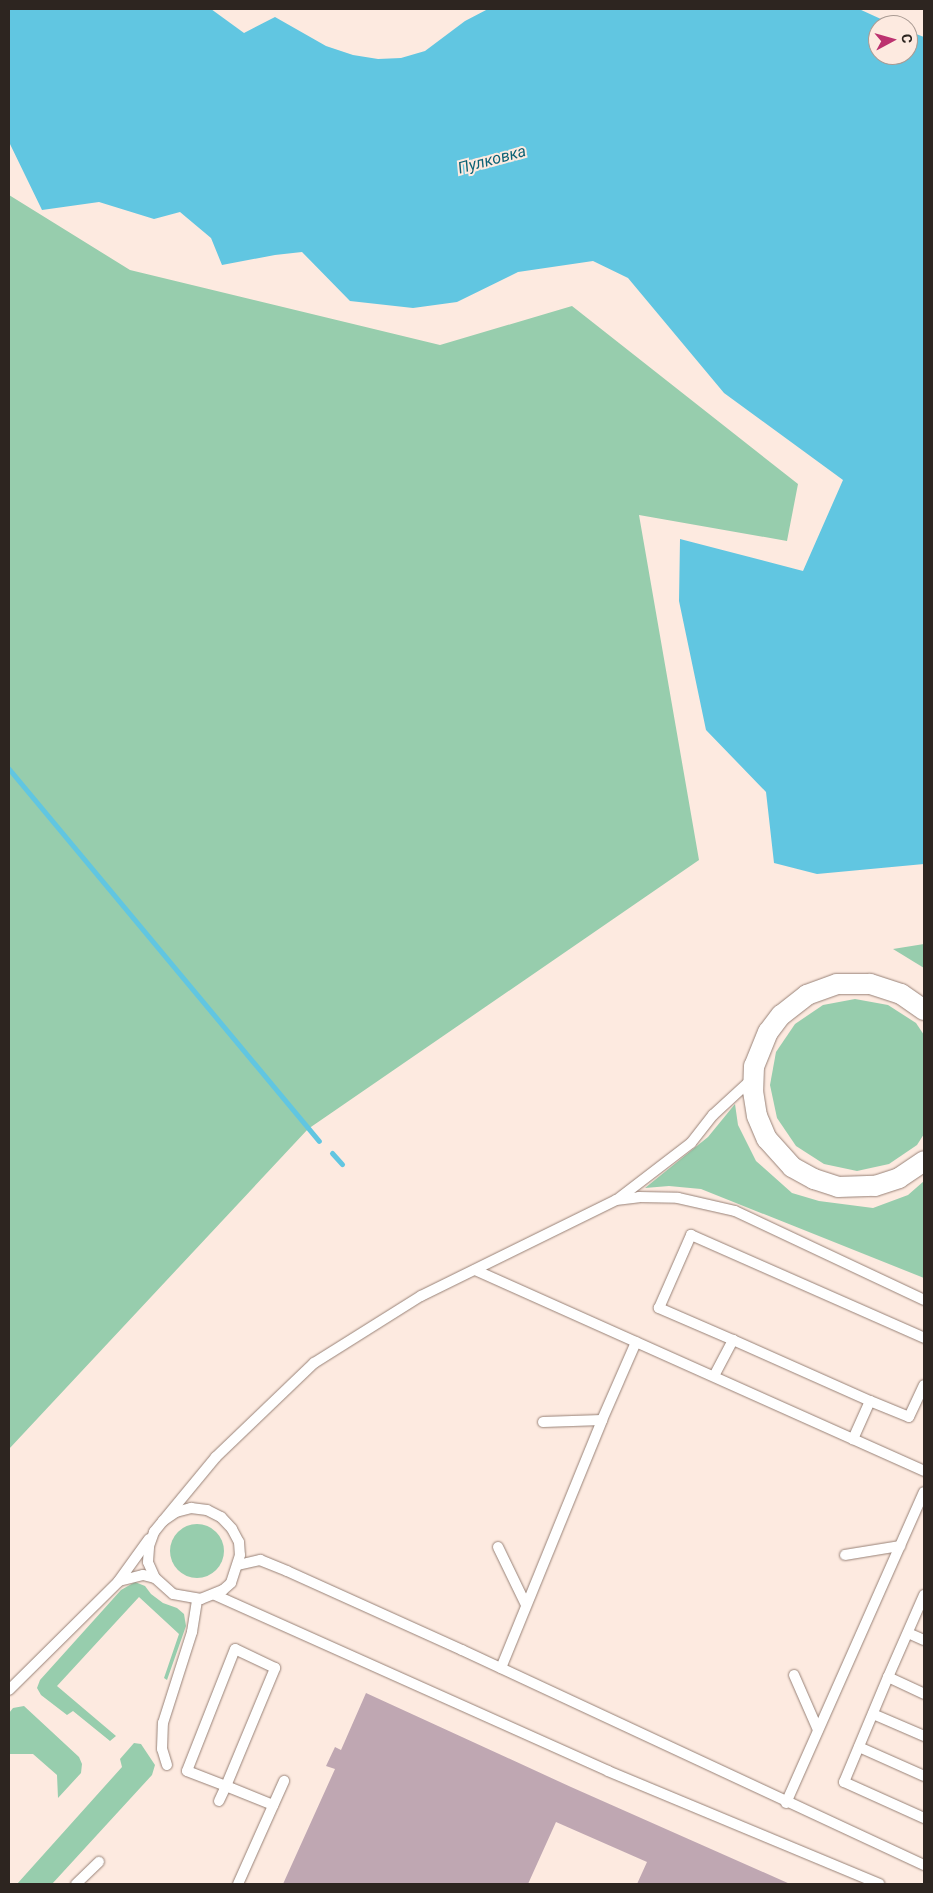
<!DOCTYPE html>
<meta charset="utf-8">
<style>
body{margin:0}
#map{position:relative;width:933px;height:1893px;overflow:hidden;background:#fdeae0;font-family:Roboto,sans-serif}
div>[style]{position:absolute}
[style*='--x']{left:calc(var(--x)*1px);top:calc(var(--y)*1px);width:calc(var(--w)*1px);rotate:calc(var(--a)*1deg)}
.green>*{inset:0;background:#97cdad}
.round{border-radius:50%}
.water>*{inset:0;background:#61c6e1}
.stream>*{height:5px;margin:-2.5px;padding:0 2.5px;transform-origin:2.5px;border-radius:2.5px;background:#61c6e1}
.building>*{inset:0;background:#bfa7b2}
.roads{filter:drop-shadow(0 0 1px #988277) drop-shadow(0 0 1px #988277)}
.service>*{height:10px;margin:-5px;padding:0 5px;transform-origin:5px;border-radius:5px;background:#fff}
.minor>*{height:20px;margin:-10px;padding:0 10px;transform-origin:10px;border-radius:10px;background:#fff}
span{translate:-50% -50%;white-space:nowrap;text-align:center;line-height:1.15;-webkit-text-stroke:4px #fdeae0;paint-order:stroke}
.water-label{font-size:16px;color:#0d6275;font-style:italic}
.frame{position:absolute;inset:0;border:10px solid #2d2520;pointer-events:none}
.north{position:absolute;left:868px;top:15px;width:50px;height:50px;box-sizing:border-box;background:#fdeae0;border:1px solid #aa9b93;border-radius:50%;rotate:84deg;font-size:14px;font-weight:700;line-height:20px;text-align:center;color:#2d2520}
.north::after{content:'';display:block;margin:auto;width:18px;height:22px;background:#bc326f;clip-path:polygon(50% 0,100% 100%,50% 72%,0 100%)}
</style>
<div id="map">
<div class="green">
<i style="clip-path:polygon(9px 195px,130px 270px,440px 345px,572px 306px,798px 484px,787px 541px,639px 515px,699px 860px,308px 1129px,9px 1449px)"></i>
<i style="clip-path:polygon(924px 944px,924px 968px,893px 949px)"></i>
<i style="clip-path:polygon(855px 999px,888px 1005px,916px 1023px,924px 1035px,924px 1134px,917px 1145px,889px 1164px,857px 1171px,824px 1164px,796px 1146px,777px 1118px,770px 1085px,776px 1052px,795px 1024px,823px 1005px)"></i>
<i style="clip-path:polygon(735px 1104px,738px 1125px,756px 1161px,792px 1193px,819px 1201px,873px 1208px,908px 1195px,924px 1181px,924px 1278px,701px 1189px,669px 1186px,645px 1188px,708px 1137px)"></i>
<i class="round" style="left:170px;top:1524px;width:54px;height:54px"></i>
<i style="clip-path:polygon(135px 1582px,145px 1586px,151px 1594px,163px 1603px,177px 1608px,184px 1614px,186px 1626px,167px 1680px,164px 1678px,179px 1634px,139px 1597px,57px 1686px,116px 1736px,110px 1741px,73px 1711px,67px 1715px,41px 1695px,37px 1688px,40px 1680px,121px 1590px)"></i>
<i style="clip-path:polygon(24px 1706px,79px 1757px,82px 1764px,81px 1773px,58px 1798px,57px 1775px,33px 1754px,9px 1754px,9px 1713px,13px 1708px)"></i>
<i style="clip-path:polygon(134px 1743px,141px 1744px,155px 1765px,152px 1775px,52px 1884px,17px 1884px,122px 1767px,120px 1759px)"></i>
</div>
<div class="water">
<i style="clip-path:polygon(9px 9px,211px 9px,244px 33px,275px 17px,326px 46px,353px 55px,378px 59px,401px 58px,425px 51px,465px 21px,488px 9px,859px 9px,894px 25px,878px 25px,878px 55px,908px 55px,908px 31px,924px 37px,924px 864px,817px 874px,774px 863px,766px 792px,706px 730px,679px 601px,680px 539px,803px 571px,843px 480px,724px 393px,628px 278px,593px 261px,518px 272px,457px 302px,413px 308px,350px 301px,302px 252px,275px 255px,222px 265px,211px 238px,180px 212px,154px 219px,99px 202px,42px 210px,9px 142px)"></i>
</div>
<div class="stream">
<i style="--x:9;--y:769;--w:484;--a:50.2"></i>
<i style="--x:332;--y:1153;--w:15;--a:48"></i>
</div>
<div class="building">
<i style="clip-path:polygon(366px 1693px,571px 1787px,790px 1884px,637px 1884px,647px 1862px,556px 1822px,528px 1884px,283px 1884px,335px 1769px,326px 1766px,335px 1747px,341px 1750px)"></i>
</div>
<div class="roads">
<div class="service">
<i style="--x:618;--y:1199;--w:92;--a:-37.5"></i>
<i style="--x:691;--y:1143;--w:36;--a:-52"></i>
<i style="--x:713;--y:1115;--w:53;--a:-42.7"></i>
<i style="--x:475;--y:1270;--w:492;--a:24.1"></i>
<i style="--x:733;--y:1340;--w:81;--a:-156.6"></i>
<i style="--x:659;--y:1308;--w:80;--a:-66.3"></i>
<i style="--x:691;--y:1235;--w:255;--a:23.8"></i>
<i style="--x:714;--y:1376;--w:41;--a:-62.2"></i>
<i style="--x:733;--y:1340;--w:150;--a:24"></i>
<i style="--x:870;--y:1401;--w:42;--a:114.1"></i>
<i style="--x:870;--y:1401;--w:42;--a:22.3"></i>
<i style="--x:909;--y:1417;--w:35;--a:-65"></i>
<i style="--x:543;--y:1422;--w:59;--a:-1.9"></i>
<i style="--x:163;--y:1521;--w:16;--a:-35"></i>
<i style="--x:176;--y:1512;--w:16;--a:-15"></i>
<i style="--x:191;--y:1508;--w:16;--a:7"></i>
<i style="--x:207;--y:1510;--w:16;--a:27"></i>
<i style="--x:221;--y:1517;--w:16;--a:47"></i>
<i style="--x:232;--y:1529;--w:15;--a:62"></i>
<i style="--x:239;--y:1542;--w:13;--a:86"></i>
<i style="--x:240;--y:1555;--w:29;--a:108"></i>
<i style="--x:231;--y:1583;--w:11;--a:139"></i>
<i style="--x:223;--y:1590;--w:24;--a:158"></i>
<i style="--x:201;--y:1599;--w:28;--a:-170"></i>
<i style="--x:173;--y:1594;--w:24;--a:-138"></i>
<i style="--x:155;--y:1578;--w:17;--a:-114"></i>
<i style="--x:148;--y:1562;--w:16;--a:-86"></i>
<i style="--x:149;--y:1546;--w:15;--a:-70"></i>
<i style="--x:154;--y:1532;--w:14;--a:-51"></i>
<i style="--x:163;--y:1521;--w:83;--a:-50.4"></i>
<i style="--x:216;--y:1457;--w:136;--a:-43.8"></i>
<i style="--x:314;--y:1363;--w:126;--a:-32.1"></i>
<i style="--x:421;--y:1296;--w:217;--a:-26.2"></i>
<i style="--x:616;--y:1200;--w:23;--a:-7"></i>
<i style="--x:639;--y:1197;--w:39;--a:1"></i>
<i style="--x:678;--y:1198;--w:58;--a:12.8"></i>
<i style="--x:735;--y:1211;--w:209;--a:25.2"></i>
<i style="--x:498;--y:1547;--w:64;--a:64.2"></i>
<i style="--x:845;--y:1555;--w:56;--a:-9.3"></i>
<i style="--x:238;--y:1565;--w:23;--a:-13"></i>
<i style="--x:260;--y:1560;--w:29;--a:22"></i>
<i style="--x:287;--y:1571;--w:192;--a:24.3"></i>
<i style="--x:462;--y:1650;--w:510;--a:24.96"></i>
<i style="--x:119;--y:1581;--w:25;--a:-14"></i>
<i style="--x:143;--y:1575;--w:12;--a:14"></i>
<i style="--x:215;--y:1595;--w:431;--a:24.1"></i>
<i style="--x:608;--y:1771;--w:294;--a:22.6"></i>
<i style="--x:924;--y:1595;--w:90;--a:113.7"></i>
<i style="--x:888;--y:1677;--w:40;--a:25"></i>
<i style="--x:908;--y:1633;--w:17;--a:24"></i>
<i style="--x:501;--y:1668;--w:268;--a:-67.8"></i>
<i style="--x:602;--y:1420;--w:85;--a:-66.4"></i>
<i style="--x:794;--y:1675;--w:60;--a:66.4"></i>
<i style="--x:888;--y:1677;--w:114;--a:112.7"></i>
<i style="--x:844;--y:1782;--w:88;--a:24.2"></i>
<i style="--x:9;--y:1690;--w:153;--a:-44.7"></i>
<i style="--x:118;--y:1582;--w:53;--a:-54.2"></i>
<i style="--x:873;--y:1714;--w:56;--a:23.3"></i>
<i style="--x:859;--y:1747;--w:71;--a:24"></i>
<i style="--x:167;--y:1765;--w:17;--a:-107"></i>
<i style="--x:162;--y:1749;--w:26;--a:-88"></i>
<i style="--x:163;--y:1723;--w:96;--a:-72.3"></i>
<i style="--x:192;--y:1632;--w:33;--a:-81"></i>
<i style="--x:219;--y:1801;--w:17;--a:-65"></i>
<i style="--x:226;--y:1786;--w:128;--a:-67.4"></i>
<i style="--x:275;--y:1668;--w:44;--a:-154.6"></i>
<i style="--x:235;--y:1649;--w:131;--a:111.5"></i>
<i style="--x:187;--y:1771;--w:42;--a:21"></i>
<i style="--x:226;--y:1786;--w:51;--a:22"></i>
<i style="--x:786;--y:1803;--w:340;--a:-66.1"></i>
<i style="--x:76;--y:1884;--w:32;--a:-44"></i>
<i style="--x:238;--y:1884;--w:113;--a:-65.9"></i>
</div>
<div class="minor">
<i style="--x:924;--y:1010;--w:28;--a:-145"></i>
<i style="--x:901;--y:994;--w:33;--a:-162"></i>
<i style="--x:870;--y:984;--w:33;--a:180"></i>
<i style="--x:837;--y:984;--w:32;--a:160"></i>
<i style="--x:807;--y:995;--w:33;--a:142"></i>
<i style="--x:781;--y:1015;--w:21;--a:127"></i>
<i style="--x:768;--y:1032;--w:37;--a:112"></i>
<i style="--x:754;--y:1066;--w:25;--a:92"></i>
<i style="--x:753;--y:1091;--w:25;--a:81"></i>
<i style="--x:757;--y:1116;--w:25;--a:67"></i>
<i style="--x:767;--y:1139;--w:38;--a:48"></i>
<i style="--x:792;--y:1167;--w:25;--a:29"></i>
<i style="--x:814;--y:1179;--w:25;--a:18"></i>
<i style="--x:838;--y:1187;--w:37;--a:-2"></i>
<i style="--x:875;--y:1186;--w:25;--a:-18"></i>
<i style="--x:899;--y:1178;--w:30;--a:-34"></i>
</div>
</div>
<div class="water-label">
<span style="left:492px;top:160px;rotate:-15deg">Пулковка</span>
</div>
<div class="frame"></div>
<div class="north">С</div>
</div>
